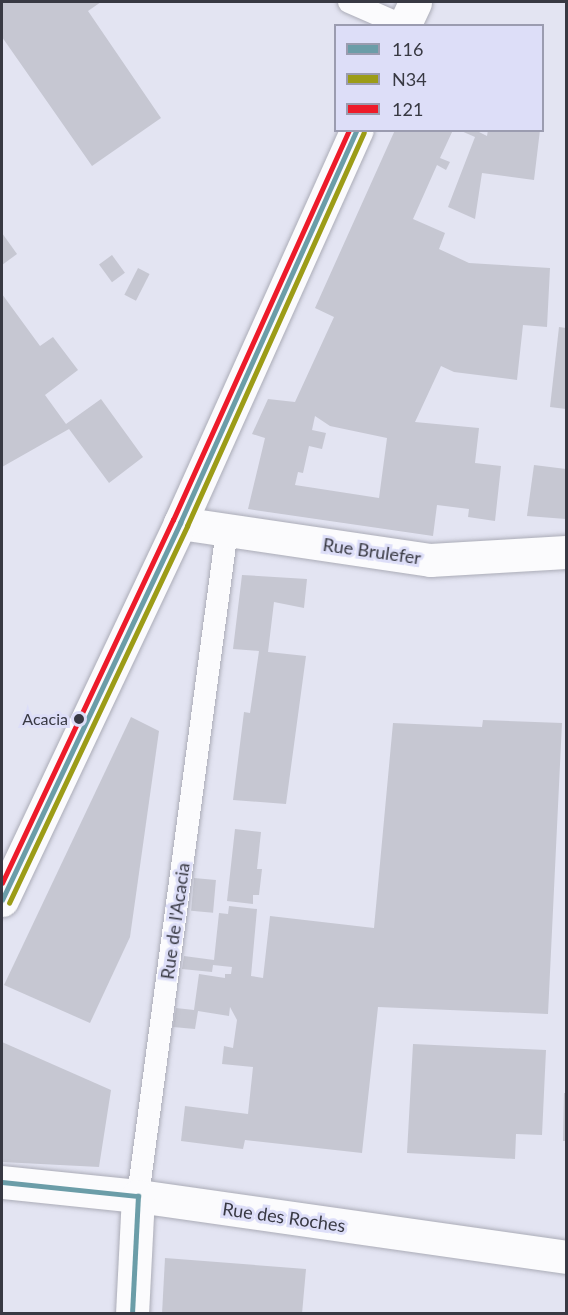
<!DOCTYPE html>
<style>
body{margin:0}
#map{position:relative;width:568px;height:1315px;overflow:hidden;background:#e3e4f2;font-family:Lato,sans-serif}
div>[style]{position:absolute}
[style*='--x']{left:calc(var(--x)*1px);top:calc(var(--y)*1px);width:calc(var(--w)*1px);rotate:calc(var(--a)*1deg)}
.building>*{inset:0;background:#c6c7d2;transform-origin:0 0}
.roads{filter:drop-shadow(0 0 2px #abacb7) drop-shadow(0 0 2px #abacb7)}
.lane>*{height:22px;margin:-11px;padding:0 11px;transform-origin:11px;border-radius:11px;background:#fbfbfd}
.street>*{height:33px;margin:-16.5px;padding:0 16.5px;transform-origin:16.5px;border-radius:16.5px;background:#fbfbfd}
.secondary>*{height:33px;margin:-16.5px;padding:0 16.5px;transform-origin:16.5px;border-radius:16.5px;background:#fbfbfd}
.bus-1>*{height:4.5px;margin:-2.25px;padding:0 2.25px;transform-origin:2.25px;border-radius:2.25px;background:#6b9da8}
.bus-2>*{height:4.5px;margin:-2.25px;padding:0 2.25px;transform-origin:2.25px;border-radius:2.25px;background:#9c9c17}
.bus-3>*{height:4.5px;margin:-2.25px;padding:0 2.25px;transform-origin:2.25px;border-radius:2.25px;background:#ed1b2a}
.dots>*{width:16px;height:16px;translate:-50% -50%;box-sizing:border-box;border:3px solid #dddef8;border-radius:50%}
span{translate:-50% -50%;white-space:nowrap;text-align:center;line-height:1.15;-webkit-text-stroke:6px #dddef8;paint-order:stroke}
.bus-label{font-size:16px;color:#383943}
.right{translate:-100% -50%;text-align:right}
.street-label{font-size:18px;color:#383943}
.frame{position:absolute;inset:0;border:3px solid #383943;pointer-events:none}
.legend{position:absolute;left:334px;top:24px;width:210px;height:108px;box-sizing:border-box;background:#dddef8;border:2px solid #9b9cb0;margin:0;padding:8px 10px;list-style:none;font-size:18px;color:#383943}
.legend li{display:flex;align-items:center;gap:12px;height:30px}
.legend b{width:30px;border:2px solid #9b9cb0}
</style>
<div id="map">
<div class="building">
<i style="clip-path:polygon(2px 2px,101px 2px,88px 11px,161px 118px,92px 166px,2px 37px)"></i>
<i style="clip-path:polygon(evenodd,395px 130px,453px 130px,440px 158px,450px 162px,446px 170px,437px 165px,413px 219px,445px 233px,439px 249px,469px 263px,550px 268px,547px 327px,523px 325px,517px 380px,454px 372px,441px 366px,415px 422px,479px 428px,475px 463px,501px 466px,495px 521px,468px 517px,469px 509px,437px 505px,433px 536px,248px 509px,265px 438px,252px 434px,268px 399px,295px 402px,334px 317px,315px 308px,395px 130px,315px 416px,330px 426px,387px 438px,379px 498px,295px 485px,298px 472px,303px 473px,309px 446px,322px 449px,326px 433px,312px 430px,315px 416px)"></i>
<i style="clip-path:polygon(475px 130px,487px 136px,488px 130px,540px 130px,534px 180px,482px 173px,475px 219px,448px 207px,475px 137px,459px 130px)"></i>
<i style="clip-path:polygon(2px 233px,17px 254px,2px 265px)"></i>
<i style="left:112px;top:255px;width:22px;height:16px;rotate:54deg"></i>
<i style="left:138px;top:268px;width:13px;height:30px;rotate:27deg"></i>
<i style="clip-path:polygon(2px 294px,40px 346px,53px 337px,78px 370px,45px 395px,66px 424px,101px 399px,143px 457px,109px 483px,69px 429px,2px 467px)"></i>
<i style="clip-path:polygon(559px 327px,566px 328px,566px 409px,550px 407px)"></i>
<i style="clip-path:polygon(534px 465px,566px 469px,566px 519px,527px 516px)"></i>
<i style="clip-path:polygon(242px 575px,307px 579px,304px 608px,274px 602px,268px 652px,306px 656px,286px 804px,233px 800px,244px 712px,250px 713px,259px 651px,233px 649px)"></i>
<i style="clip-path:polygon(131px 717px,159px 731px,130px 937px,90px 1023px,4px 985px)"></i>
<i style="clip-path:polygon(483px 720px,562px 723px,548px 1014px,378px 1007px,362px 1153px,245px 1140px,243px 1149px,181px 1141px,185px 1106px,248px 1114px,253px 1067px,222px 1064px,224px 1046px,233px 1048px,237px 1020px,230px 1007px,229px 1016px,198px 1011px,195px 1029px,173px 1027px,176px 1008px,194px 1010px,199px 974px,225px 978px,225px 974px,231px 974px,232px 967px,213px 965px,212px 972px,182px 969px,184px 956px,214px 960px,219px 913px,228px 914px,229px 906px,257px 909px,251px 976px,263px 978px,270px 916px,374px 928px,393px 723px,482px 727px)"></i>
<i style="clip-path:polygon(235px 829px,261px 832px,257px 869px,262px 869px,259px 895px,253px 895px,253px 904px,227px 901px)"></i>
<i style="left:194px;top:878px;width:22px;height:33px;rotate:5deg"></i>
<i style="clip-path:polygon(2px 1042px,111px 1090px,99px 1167px,2px 1162px)"></i>
<i style="clip-path:polygon(413px 1044px,546px 1050px,542px 1135px,516px 1134px,515px 1159px,407px 1153px)"></i>
<i style="clip-path:polygon(564px 1093px,566px 1093px,566px 1141px,563px 1141px)"></i>
<i style="clip-path:polygon(165px 1258px,306px 1269px,302px 1314px,162px 1314px)"></i>
</div>
<div class="roads">
<div class="lane">
<i style="--x:349;--y:2;--w:60;--a:23.6"></i>
<i style="--x:138;--y:1196;--w:672;--a:-82.39"></i>
</div>
<div class="street">
<i style="--x:180;--y:523;--w:253;--a:8.4"></i>
<i style="--x:430;--y:560;--w:136;--a:-3.4"></i>
<i style="--x:2;--y:1182;--w:137;--a:5.9"></i>
<i style="--x:138;--y:1196;--w:432;--a:8.1"></i>
<i style="--x:132;--y:1314;--w:118;--a:-87.1"></i>
</div>
<div class="secondary">
<i style="--x:404;--y:26;--w:26;--a:-65"></i>
<i style="--x:2;--y:900;--w:417;--a:-64.7"></i>
<i style="--x:180;--y:523;--w:431;--a:-65.8"></i>
</div>
</div>
<div class="bus-1">
<i style="--x:2;--y:900;--w:417;--a:-64.7"></i>
<i style="--x:180;--y:523;--w:431;--a:-65.8"></i>
<i style="--x:2;--y:1182;--w:137;--a:5.9"></i>
<i style="--x:132;--y:1314;--w:118;--a:-87.1"></i>
</div>
<div class="bus-2">
<i style="--x:9;--y:903;--w:417;--a:-64.7"></i>
<i style="--x:187;--y:526;--w:431;--a:-65.8"></i>
</div>
<div class="bus-3">
<i style="--x:2;--y:883;--w:401;--a:-64.8"></i>
<i style="--x:173;--y:520;--w:428;--a:-65.7"></i>
</div>
<div class="dots">
<i style="left:79px;top:719px;background:#383943"></i>
</div>
<div class="bus-label">
<span class="right" style="left:68px;top:719px">Acacia</span>
</div>
<div class="street-label">
<span style="left:372px;top:551px;rotate:8deg">Rue Brulefer</span>
<span style="left:175px;top:921px;rotate:-82deg">Rue de l'Acacia</span>
<span style="left:284px;top:1217px;rotate:8deg">Rue des Roches</span>
</div>
<div class="frame"></div>
<ul class="legend">
<li><b style="height:8px;background:#6b9da8"></b>116</li>
<li><b style="height:8px;background:#9c9c17"></b>N34</li>
<li><b style="height:8px;background:#ed1b2a"></b>121</li>
</ul>
</div>
